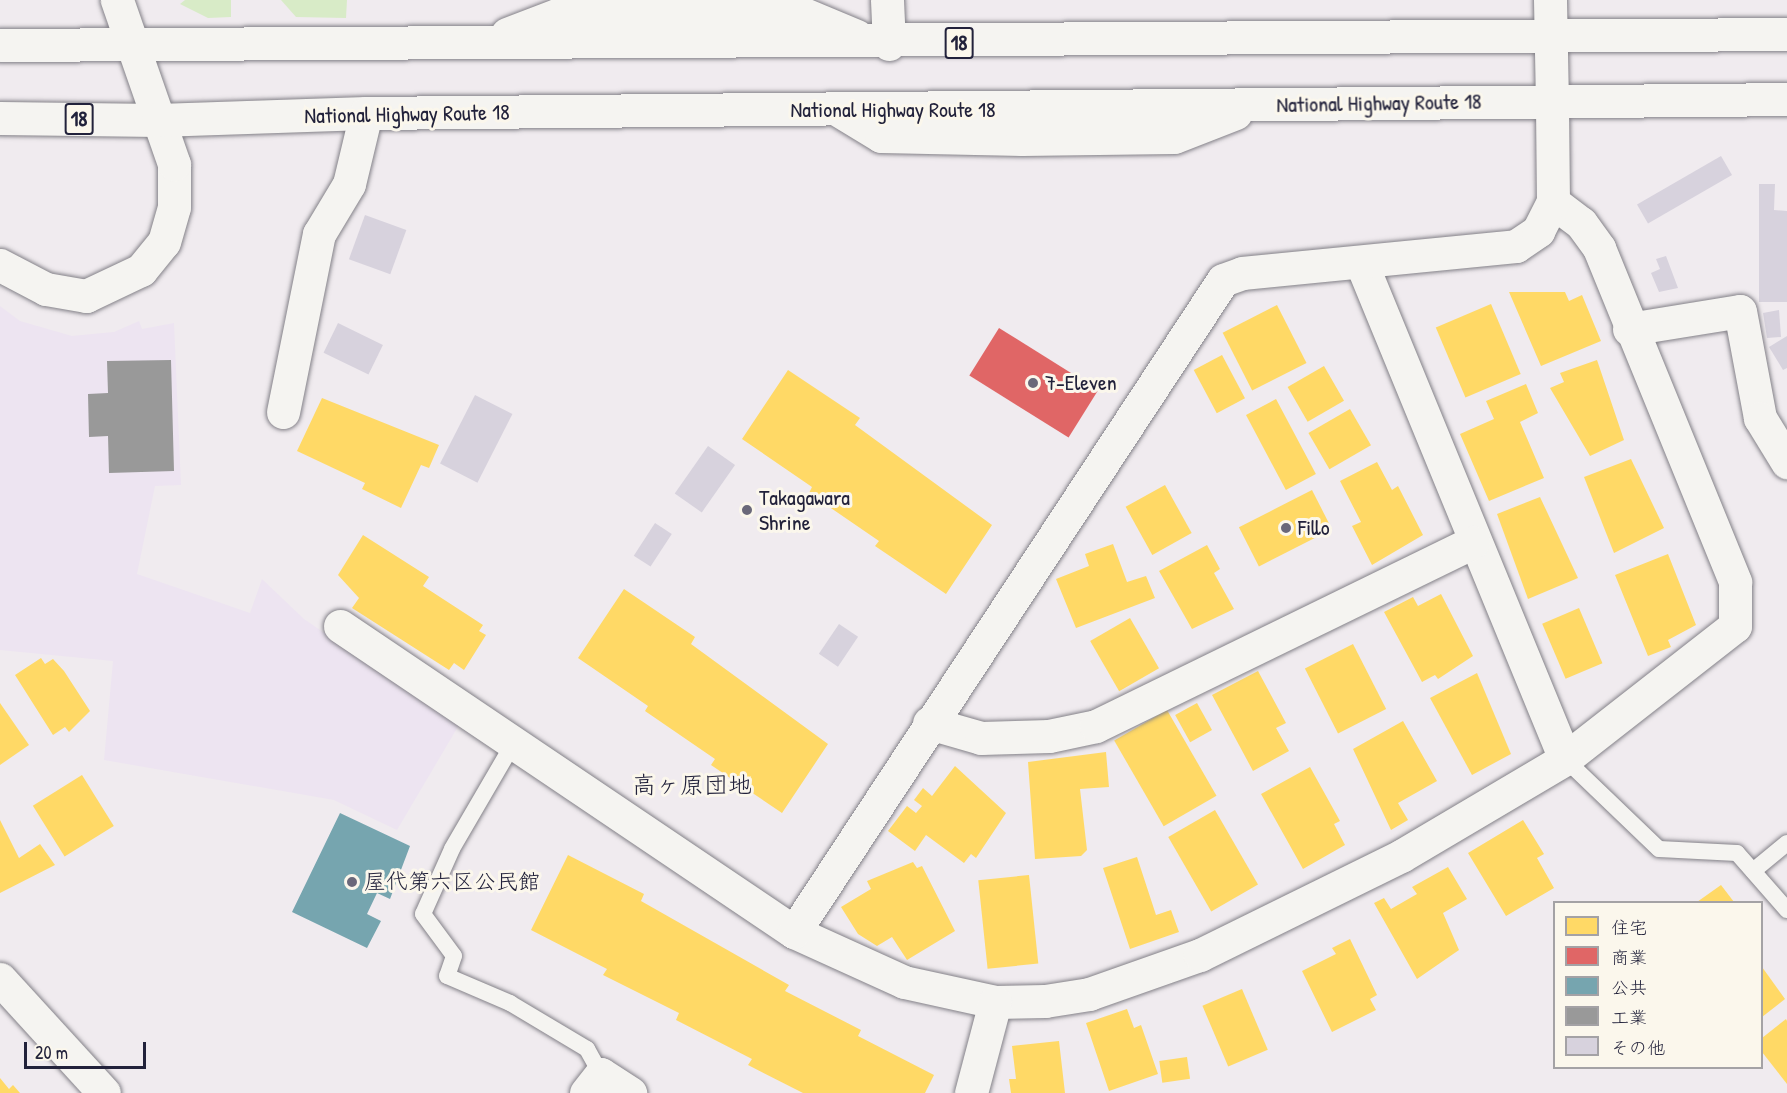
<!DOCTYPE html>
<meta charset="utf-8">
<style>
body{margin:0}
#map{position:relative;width:1787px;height:1093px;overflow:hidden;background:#f0ebef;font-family:"Patrick Hand","Klee One",sans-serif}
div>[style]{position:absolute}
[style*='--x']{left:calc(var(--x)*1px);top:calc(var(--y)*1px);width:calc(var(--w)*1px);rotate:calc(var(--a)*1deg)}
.built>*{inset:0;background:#ede4f1}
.green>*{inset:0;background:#d8ebc7}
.homes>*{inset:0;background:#ffd966;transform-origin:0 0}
.shops>*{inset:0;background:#e06666;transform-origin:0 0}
.public>*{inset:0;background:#76a5af}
.industry>*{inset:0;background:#999}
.building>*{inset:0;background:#d7d2dd;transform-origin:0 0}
.roads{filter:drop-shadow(0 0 2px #838188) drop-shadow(0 0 2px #838188)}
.lane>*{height:16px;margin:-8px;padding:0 8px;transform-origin:8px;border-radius:8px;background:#f5f4f1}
.street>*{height:33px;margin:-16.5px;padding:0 16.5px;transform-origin:16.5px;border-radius:16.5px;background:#f5f4f1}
.secondary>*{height:33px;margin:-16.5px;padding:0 16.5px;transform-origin:16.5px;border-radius:16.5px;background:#f5f4f1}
.highway>*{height:33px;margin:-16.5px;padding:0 16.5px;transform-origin:16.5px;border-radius:16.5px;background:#f5f4f1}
.dots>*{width:16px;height:16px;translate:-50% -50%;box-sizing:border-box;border:3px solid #fbf7ec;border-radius:50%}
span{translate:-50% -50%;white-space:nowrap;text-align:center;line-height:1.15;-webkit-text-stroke:6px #fbf7ec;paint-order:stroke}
.shield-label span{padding:2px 4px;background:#fbf7ec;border:2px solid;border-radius:4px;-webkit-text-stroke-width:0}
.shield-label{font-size:21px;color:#22223b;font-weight:700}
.street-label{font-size:22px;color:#22223b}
.poi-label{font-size:22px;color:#22223b}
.left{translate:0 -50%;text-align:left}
.neighbourhood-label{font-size:24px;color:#22223b}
.legend{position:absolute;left:1553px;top:901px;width:210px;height:168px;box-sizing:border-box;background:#fbf7ec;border:2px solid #a4a2a5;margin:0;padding:8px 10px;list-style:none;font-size:18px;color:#22223b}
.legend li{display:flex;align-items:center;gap:12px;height:30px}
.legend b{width:30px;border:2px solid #a4a2a5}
.scale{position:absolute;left:24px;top:1042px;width:122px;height:27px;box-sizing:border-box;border:3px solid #22223b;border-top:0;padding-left:8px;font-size:18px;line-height:21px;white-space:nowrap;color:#22223b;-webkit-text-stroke:4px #fbf7ec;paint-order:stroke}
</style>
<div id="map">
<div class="built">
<i style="clip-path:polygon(0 306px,20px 321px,72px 336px,114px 332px,139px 321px,142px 329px,174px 323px,181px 485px,155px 486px,137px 574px,250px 613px,262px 579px,304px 619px,459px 725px,397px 830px,334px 800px,104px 760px,113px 661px,0 650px)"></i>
</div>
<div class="green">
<i style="clip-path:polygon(185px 0,231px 0,231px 17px,208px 18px,180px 4px)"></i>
<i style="clip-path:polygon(281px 0,347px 0,346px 18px,296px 17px)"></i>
</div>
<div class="homes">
<i style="clip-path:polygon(1509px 292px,1565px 292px,1569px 301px,1582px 295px,1601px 341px,1541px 366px)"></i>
<i style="left:1491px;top:304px;width:76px;height:60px;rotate:67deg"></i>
<i style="left:1277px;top:305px;width:65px;height:61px;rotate:63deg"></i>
<i style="left:1222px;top:355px;width:49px;height:32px;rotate:62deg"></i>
<i style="clip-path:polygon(1597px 360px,1624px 440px,1590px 456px,1550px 388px,1564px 382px,1560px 373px)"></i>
<i style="left:1324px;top:366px;width:40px;height:42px;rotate:60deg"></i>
<i style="clip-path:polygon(788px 370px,860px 418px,855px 425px,992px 525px,946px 594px,875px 546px,879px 541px,809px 493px,812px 487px,742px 439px)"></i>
<i style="clip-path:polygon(1526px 384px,1538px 413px,1520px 422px,1544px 478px,1489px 501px,1460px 434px,1494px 419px,1486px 401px)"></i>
<i style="clip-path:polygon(322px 398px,439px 445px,429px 468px,421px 465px,401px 508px,362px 489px,365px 483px,297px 451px)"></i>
<i style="left:1276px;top:399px;width:85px;height:34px;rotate:62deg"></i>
<i style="left:1350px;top:409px;width:42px;height:48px;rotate:60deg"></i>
<i style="clip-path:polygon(1631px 459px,1664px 528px,1614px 553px,1584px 477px)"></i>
<i style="clip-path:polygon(1377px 462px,1392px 490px,1398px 486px,1423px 535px,1372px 565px,1352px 526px,1361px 522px,1340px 481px)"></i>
<i style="left:1165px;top:485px;width:55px;height:45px;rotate:61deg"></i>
<i style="left:1312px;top:490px;width:44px;height:82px;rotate:63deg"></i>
<i style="clip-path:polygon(1540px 497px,1578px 578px,1528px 599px,1497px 514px)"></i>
<i style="clip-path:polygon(363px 535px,429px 577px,423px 586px,483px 625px,479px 631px,486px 635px,464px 670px,454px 663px,449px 670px,352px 608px,359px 598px,338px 575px)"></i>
<i style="clip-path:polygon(1113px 544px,1127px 582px,1146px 576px,1155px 598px,1076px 628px,1056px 579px,1089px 566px,1085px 554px)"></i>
<i style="clip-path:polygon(1207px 545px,1220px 569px,1214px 573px,1234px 609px,1192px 629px,1159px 571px)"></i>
<i style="clip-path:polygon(1668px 554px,1696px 625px,1668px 640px,1671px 647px,1648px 656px,1615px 575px)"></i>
<i style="clip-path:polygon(624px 589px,695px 637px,691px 644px,828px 744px,782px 813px,711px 765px,715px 759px,645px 711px,648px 706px,578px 658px)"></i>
<i style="clip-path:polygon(1441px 594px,1473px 656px,1438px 679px,1435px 675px,1422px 682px,1384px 612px,1413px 597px,1418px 606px)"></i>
<i style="left:1579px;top:608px;width:60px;height:40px;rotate:67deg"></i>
<i style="left:1130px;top:618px;width:58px;height:46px;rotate:60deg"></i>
<i style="left:1353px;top:644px;width:73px;height:54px;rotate:63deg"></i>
<i style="clip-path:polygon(41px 658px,45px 664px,53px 659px,64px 671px,90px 711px,69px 732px,65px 727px,53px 735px,15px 675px)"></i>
<i style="clip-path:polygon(1258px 671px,1286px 723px,1276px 728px,1289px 751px,1253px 771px,1212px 695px)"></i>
<i style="clip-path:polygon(1477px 673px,1511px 754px,1472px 775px,1430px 698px)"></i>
<i style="clip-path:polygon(0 703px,29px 745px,0 765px)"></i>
<i style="left:1197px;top:703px;width:31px;height:25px;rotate:61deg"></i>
<i style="left:1167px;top:710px;width:99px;height:61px;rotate:60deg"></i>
<i style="clip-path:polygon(1403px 721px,1437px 781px,1398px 803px,1408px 820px,1391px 830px,1353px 749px)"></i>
<i style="clip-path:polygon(1106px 752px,1109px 787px,1080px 789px,1087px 850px,1081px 856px,1035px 859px,1028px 762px)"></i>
<i style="clip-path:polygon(955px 766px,1006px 813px,976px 858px,971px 854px,964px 863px,926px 835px,915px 851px,888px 831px,907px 806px,916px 813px,922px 806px,914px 800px,923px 788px,932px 796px)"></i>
<i style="clip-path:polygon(1310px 767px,1340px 821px,1334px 824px,1345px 845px,1303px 869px,1261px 794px)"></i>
<i style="left:82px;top:775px;width:60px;height:58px;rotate:58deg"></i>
<i style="left:1215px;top:810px;width:86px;height:54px;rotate:60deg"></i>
<i style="clip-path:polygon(0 820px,19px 858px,40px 844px,55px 865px,0 893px)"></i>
<i style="clip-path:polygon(1523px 820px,1544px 854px,1537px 858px,1554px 888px,1506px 916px,1468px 853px)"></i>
<i style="clip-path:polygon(568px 855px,644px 894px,641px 901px,789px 985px,785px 991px,861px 1030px,858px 1036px,934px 1075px,925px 1093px,803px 1093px,748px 1065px,752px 1059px,676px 1020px,679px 1013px,603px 975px,607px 969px,531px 930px)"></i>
<i style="clip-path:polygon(1137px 857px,1156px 915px,1171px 910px,1179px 932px,1130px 949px,1103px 868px)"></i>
<i style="clip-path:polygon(913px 862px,917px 868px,922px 866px,955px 931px,907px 960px,892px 937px,877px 946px,858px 934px,841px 907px,871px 889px,867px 881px)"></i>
<i style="clip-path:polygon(1448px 867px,1467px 899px,1443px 913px,1459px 950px,1417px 979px,1374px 903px,1384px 898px,1391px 909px,1417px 894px,1412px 887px)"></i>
<i style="left:1029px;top:875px;width:89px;height:51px;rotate:84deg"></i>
<i style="clip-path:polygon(1721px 885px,1734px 902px,1697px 902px)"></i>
<i style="clip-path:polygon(1350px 939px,1377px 995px,1370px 999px,1376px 1010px,1332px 1032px,1302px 971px,1336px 954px,1332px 948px)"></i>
<i style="clip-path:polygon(1762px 967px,1785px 999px,1762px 1017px)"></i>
<i style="left:1242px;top:989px;width:66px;height:43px;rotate:67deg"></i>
<i style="clip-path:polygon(1127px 1009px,1134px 1028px,1141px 1025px,1158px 1074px,1109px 1091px,1086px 1023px)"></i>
<i style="clip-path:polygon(1786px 1019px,1787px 1021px,1787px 1084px,1762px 1052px,1762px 1038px)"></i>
<i style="clip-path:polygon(1059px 1041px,1065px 1093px,1011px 1093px,1009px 1079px,1016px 1079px,1012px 1046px)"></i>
<i style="left:1187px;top:1057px;width:22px;height:28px;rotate:82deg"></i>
<i style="clip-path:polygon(0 1078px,9px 1089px,13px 1085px,20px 1093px,0 1093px)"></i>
</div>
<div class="shops">
<i style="left:999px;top:328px;width:117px;height:56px;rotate:32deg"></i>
</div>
<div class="public">
<i style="clip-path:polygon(340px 813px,410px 846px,390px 899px,377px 893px,367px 914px,381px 921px,367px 948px,292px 912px)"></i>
</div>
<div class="industry">
<i style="clip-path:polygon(171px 360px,174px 471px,109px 473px,108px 436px,89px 437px,88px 394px,108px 393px,107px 361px)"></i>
</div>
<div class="building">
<i style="left:1721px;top:156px;width:22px;height:97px;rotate:60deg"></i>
<i style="clip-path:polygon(1759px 184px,1775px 184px,1774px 210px,1787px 211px,1787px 302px,1759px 302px)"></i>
<i style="left:365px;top:215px;width:44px;height:47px;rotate:20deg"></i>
<i style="clip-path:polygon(1666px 256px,1678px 288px,1659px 292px,1651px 273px,1660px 269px,1656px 259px)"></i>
<i style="clip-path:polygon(1779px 310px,1781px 337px,1767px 338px,1763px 313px)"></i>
<i style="left:338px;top:323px;width:50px;height:33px;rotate:26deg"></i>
<i style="clip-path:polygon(1787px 336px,1787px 368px,1783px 370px,1769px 347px)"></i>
<i style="left:475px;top:395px;width:42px;height:77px;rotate:27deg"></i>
<i style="left:708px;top:446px;width:33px;height:58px;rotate:35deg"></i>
<i style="left:655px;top:523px;width:20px;height:39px;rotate:33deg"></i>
<i style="left:839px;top:624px;width:23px;height:36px;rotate:34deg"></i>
</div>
<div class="roads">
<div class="lane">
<i style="--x:513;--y:744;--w:121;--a:120.2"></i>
<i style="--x:452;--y:849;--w:71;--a:114"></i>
<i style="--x:423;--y:914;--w:52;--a:53.6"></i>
<i style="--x:454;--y:956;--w:21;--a:109"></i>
<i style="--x:447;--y:976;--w:69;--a:23.2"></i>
<i style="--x:510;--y:1003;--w:90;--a:30.9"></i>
<i style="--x:587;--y:1049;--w:29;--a:61"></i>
<i style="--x:1565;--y:759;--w:130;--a:43.8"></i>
<i style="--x:1659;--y:849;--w:78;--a:2.9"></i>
<i style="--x:1737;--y:853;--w:76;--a:48.7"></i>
<i style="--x:1753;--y:871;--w:44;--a:-39.5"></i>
</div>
<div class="street">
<i style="--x:887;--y:0;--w:44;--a:87.4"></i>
<i style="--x:1553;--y:202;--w:35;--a:37"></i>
<i style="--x:1581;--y:223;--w:31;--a:54"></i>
<i style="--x:1599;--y:248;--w:361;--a:67.8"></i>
<i style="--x:1735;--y:582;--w:44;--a:90"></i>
<i style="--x:1735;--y:626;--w:216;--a:142"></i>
<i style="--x:1629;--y:329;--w:112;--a:-9.2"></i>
<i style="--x:1740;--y:311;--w:109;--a:79.4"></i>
<i style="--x:1760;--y:418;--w:52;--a:58.5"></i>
<i style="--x:283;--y:412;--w:182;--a:-78.6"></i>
<i style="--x:319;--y:234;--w:58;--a:-59"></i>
<i style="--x:349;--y:184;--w:73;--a:-76.5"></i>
<i style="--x:340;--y:626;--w:547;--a:33.98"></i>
<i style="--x:794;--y:932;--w:121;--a:24.4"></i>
<i style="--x:904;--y:982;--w:93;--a:12.4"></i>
<i style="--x:995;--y:1002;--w:50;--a:-1.1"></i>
<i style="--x:1045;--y:1001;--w:45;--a:-9"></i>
<i style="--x:1089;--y:994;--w:118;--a:-19.4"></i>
<i style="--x:1200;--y:955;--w:224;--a:-26.2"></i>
<i style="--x:1401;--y:856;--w:191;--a:-30.6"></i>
<i style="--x:1565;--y:759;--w:537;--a:-112.32"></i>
<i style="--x:929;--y:723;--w:54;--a:16.1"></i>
<i style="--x:981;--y:738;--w:68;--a:-1.7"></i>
<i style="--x:1049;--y:736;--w:48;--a:-12"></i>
<i style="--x:1096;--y:726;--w:420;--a:-26"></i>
<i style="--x:794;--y:932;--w:780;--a:-56.66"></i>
<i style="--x:1223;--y:280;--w:20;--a:-20"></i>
<i style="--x:1242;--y:273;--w:275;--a:-5.6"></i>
<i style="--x:1516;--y:246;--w:27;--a:-34"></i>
<i style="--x:1538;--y:231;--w:33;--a:-63"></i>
<i style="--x:1553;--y:202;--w:101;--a:-90.6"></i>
<i style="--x:0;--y:979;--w:154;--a:47.6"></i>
<i style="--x:586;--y:1093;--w:24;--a:-52"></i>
<i style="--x:601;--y:1074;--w:35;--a:33"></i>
<i style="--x:971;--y:1093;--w:94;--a:-75.2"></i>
</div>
<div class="secondary">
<i style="--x:1550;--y:0;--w:101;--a:88.9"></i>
<i style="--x:0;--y:265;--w:52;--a:27.6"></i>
<i style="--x:46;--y:289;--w:41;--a:9.9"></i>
<i style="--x:86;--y:296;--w:61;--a:-25.3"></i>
<i style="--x:141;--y:270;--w:36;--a:-51"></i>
<i style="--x:164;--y:242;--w:36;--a:-74"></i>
<i style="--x:174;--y:207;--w:43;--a:-90"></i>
<i style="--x:174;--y:164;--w:174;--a:-109.2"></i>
</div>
<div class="highway">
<i style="--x:507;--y:34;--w:56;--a:-21"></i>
<i style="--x:559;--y:14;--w:233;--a:-1.2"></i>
<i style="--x:792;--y:9;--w:70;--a:22.6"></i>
<i style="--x:0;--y:45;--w:1787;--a:-0.35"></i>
<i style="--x:838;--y:110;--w:50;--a:31.2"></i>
<i style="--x:881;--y:136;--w:141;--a:1.2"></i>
<i style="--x:1022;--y:139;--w:152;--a:-0.8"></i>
<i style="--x:1174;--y:137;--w:66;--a:-21.2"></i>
<i style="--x:0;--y:118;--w:158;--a:0.7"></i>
<i style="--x:158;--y:120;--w:208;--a:-1.9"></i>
<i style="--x:366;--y:113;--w:1421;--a:-0.56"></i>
</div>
</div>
<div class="dots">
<i style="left:1033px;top:383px;background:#6a687a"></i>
<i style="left:747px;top:510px;background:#6a687a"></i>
<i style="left:1286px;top:528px;background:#6a687a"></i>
<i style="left:352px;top:882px;background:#6a687a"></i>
</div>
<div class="shield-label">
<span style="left:959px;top:43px">18</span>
<span style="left:79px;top:119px">18</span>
</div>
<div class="street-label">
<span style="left:1379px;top:103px;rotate:-1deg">National Highway Route 18</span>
<span style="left:893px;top:110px">National Highway Route 18</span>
<span style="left:407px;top:114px;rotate:-1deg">National Highway Route 18</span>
</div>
<div class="poi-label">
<span class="left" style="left:1045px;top:383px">7-Eleven</span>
<span class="left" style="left:759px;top:510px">Takagawara<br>Shrine</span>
<span class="left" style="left:1298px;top:528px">Fillo</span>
<span class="left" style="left:364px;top:882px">屋代第六区公民館</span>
</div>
<div class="neighbourhood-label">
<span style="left:692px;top:785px">高ヶ原団地</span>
</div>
<ul class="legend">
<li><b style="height:16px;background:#ffd966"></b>住宅</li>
<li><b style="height:16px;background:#e06666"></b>商業</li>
<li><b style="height:16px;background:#76a5af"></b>公共</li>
<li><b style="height:16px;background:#999"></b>工業</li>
<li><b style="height:16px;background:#d7d2dd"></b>その他</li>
</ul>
<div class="scale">20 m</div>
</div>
